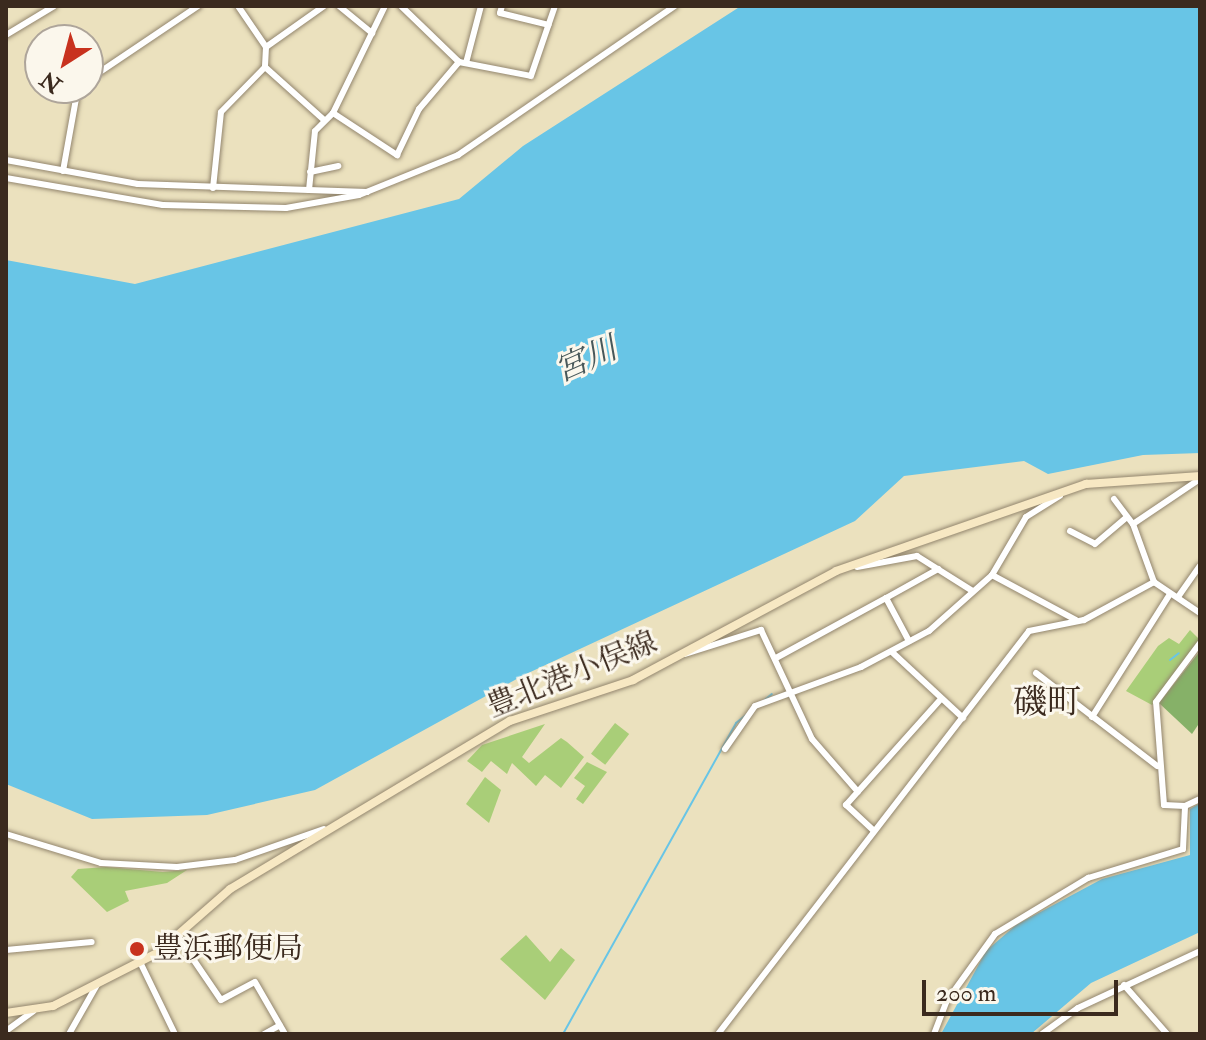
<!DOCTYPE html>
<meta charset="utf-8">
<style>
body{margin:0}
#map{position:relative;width:1206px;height:1040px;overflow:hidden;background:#ebe1be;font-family:"IM FELL Double Pica","Noto Serif JP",serif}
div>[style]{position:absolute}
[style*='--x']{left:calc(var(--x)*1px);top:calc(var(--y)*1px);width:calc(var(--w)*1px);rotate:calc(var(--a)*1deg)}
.green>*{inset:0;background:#a9ce78;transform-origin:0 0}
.forest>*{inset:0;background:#86b168}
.water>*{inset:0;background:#68c5e6}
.stream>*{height:2px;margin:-1px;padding:0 1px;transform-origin:1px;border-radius:1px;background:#68c5e6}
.roads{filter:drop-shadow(0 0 2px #93866e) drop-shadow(0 0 2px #93866e)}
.minor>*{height:6px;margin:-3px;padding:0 3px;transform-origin:3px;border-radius:3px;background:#fff}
.secondary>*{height:8px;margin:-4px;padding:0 4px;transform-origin:4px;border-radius:4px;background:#f7e8c3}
.dots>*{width:22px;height:22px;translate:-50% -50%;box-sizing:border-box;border:4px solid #fbf7ec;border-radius:50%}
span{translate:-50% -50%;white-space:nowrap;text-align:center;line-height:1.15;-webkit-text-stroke:6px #fbf7ec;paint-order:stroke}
.street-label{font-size:30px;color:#3b2a1e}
.poi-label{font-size:30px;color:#3b2a1e}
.left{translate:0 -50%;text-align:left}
.water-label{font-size:32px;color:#48585a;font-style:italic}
.quarter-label{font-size:34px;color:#3b2a1e}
.frame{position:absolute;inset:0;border:8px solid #3b2a1e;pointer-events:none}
.north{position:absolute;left:24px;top:24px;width:80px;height:80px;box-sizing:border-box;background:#fbf7ec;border:2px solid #aea59a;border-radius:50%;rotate:216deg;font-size:22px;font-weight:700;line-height:32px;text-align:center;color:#3b2a1e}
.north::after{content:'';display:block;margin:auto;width:28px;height:36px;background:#c8321e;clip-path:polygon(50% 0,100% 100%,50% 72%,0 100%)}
.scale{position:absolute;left:922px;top:980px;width:196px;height:36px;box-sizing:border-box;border:4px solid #3b2a1e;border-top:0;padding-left:10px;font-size:24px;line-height:28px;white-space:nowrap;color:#3b2a1e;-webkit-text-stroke:6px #fbf7ec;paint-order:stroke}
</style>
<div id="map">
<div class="green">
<i style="clip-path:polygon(1190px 630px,1200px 640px,1152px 705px,1126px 691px,1158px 646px,1169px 638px,1179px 644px)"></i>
<i style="left:615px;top:723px;width:18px;height:39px;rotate:38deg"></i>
<i style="clip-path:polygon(545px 724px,522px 757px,529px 763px,561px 738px,567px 742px,584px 757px,561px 788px,545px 775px,536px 786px,512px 763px,507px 774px,491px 761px,482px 772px,467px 761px,482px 745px)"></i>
<i style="clip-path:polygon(587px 762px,607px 772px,583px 804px,576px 799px,585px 786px,574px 778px)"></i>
<i style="clip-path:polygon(485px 777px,501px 790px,489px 823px,466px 804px)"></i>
<i style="clip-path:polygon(106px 867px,163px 872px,187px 870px,167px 883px,125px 891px,129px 901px,107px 912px,71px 877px,78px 869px)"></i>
<i style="clip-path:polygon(526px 935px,550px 962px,561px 948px,575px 960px,545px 1000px,500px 959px)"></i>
</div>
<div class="forest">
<i style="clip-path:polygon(1200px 651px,1200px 722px,1192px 734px,1159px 703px)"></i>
</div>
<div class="water">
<i style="clip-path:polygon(741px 6px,1200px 6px,1200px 453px,1143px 455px,1048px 474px,1024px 461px,904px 476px,855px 521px,524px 675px,315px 790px,207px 815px,92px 819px,6px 784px,6px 260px,135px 284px,459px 199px,523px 146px)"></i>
<i style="clip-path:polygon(1200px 803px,1200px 932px,1091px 983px,1031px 1034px,941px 1034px,986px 951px,1016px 925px,1102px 879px,1190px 855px,1190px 809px)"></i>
</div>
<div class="stream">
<i style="--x:1170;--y:660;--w:11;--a:-38"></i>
<i style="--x:563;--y:1034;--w:356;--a:-60.9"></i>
<i style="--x:736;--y:723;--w:46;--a:-38.9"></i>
</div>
<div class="roads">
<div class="minor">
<i style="--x:238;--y:6;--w:50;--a:55.7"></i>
<i style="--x:266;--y:47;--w:71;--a:-35.3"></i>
<i style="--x:339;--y:6;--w:43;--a:39.3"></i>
<i style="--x:401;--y:6;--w:81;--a:44"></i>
<i style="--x:502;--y:6;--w:7;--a:106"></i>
<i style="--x:500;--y:13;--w:50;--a:13.8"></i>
<i style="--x:6;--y:35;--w:56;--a:-31.1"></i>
<i style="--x:266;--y:47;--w:20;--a:93"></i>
<i style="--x:265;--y:67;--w:79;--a:41.9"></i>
<i style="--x:466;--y:63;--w:59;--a:-75.3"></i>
<i style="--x:88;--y:80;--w:133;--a:-33.9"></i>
<i style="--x:333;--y:113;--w:77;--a:33.3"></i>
<i style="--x:397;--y:155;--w:51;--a:-64.4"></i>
<i style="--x:419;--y:109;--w:62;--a:-49.6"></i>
<i style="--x:459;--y:62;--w:73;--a:11"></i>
<i style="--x:531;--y:76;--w:74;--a:-71.1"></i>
<i style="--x:6;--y:160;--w:134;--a:10.3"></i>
<i style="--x:138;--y:184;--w:171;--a:2"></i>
<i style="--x:309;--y:190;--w:59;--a:-84.2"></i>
<i style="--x:315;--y:131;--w:25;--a:-45"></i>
<i style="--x:333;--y:113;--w:119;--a:-64.1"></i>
<i style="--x:63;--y:171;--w:84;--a:-79.8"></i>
<i style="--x:310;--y:172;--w:29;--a:-12"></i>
<i style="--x:6;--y:178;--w:159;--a:9.8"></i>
<i style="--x:163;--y:205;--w:123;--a:1.4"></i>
<i style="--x:286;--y:208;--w:74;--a:-10.1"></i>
<i style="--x:359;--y:195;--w:107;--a:-22"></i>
<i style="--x:458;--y:155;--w:263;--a:-34.5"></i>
<i style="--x:213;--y:188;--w:76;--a:-84"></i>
<i style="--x:221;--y:112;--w:63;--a:-45.6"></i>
<i style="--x:309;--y:190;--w:58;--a:2"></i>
<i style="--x:1114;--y:499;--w:31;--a:53"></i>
<i style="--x:1133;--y:524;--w:62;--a:70.1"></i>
<i style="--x:1154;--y:582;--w:55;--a:34"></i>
<i style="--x:1133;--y:524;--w:81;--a:-33.9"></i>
<i style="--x:1070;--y:531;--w:28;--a:27"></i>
<i style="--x:1095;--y:544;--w:42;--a:-40.2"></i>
<i style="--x:857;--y:567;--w:61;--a:-10.4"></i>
<i style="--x:917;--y:556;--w:64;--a:32.2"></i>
<i style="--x:992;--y:575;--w:95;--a:28.2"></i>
<i style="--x:1178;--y:597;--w:38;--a:-55"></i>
<i style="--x:886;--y:598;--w:60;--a:-29.1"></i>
<i style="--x:892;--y:652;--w:97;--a:42.9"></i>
<i style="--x:685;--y:654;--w:80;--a:-17.5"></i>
<i style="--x:761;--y:630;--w:120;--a:64.9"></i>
<i style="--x:812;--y:739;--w:70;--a:49"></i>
<i style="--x:776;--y:658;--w:125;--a:-28.6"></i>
<i style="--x:886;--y:598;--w:49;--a:61.9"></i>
<i style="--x:1036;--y:673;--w:153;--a:37.5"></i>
<i style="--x:1092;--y:717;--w:146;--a:-57.6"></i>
<i style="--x:725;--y:749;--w:52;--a:-55.1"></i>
<i style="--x:755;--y:706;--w:113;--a:-20.2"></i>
<i style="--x:861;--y:667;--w:77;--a:-27.9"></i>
<i style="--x:929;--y:631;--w:84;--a:-41.6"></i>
<i style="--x:992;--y:575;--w:67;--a:-59.6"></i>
<i style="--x:1026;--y:517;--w:40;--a:-32"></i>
<i style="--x:1185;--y:806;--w:21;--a:-177"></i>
<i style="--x:1164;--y:805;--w:103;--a:-94.4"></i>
<i style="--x:1156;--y:702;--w:74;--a:-53.3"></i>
<i style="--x:873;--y:830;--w:37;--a:-137"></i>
<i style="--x:846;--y:805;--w:140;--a:-48.2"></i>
<i style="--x:6;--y:834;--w:99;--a:17"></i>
<i style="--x:101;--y:863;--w:76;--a:3"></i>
<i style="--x:177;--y:867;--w:58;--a:-6.9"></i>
<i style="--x:235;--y:860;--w:94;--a:-19.2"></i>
<i style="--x:178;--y:937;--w:76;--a:55.7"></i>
<i style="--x:221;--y:1000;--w:38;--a:-28"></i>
<i style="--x:255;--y:982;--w:60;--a:60"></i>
<i style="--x:6;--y:950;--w:86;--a:-5.3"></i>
<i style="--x:140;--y:962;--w:80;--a:64.1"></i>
<i style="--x:1124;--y:985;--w:65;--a:48.7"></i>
<i style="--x:6;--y:1031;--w:34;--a:-36"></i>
<i style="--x:69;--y:1034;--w:56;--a:-60.3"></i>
<i style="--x:264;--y:1034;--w:18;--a:-29"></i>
<i style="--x:718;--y:1034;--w:509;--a:-52.34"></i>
<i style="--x:1029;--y:631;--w:56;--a:-11.3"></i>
<i style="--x:1084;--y:620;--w:80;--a:-28.5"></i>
<i style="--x:934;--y:1034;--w:34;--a:-69"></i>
<i style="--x:946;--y:1002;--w:84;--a:-54.2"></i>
<i style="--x:995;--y:934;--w:109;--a:-31.1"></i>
<i style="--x:1088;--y:878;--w:99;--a:-17"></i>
<i style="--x:1183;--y:849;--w:43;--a:-87.3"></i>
<i style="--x:1185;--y:806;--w:17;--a:-25"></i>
<i style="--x:1042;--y:1034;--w:44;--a:-35.8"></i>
<i style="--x:1078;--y:1008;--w:135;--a:-25"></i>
</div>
<div class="secondary">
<i style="--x:6;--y:1013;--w:48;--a:-8.5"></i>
<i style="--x:53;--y:1006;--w:117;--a:-27"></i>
<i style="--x:157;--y:953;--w:97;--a:-41.2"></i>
<i style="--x:230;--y:889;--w:327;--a:-31"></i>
<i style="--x:510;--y:721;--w:130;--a:-18.4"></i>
<i style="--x:633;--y:680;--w:230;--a:-28.2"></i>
<i style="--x:836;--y:571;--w:265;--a:-19.2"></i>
<i style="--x:1086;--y:484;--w:114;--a:-4"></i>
</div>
</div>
<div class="dots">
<i style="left:137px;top:949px;background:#c8321e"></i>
</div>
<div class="street-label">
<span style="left:572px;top:675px;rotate:-22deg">豊北港小俣線</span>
</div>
<div class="poi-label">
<span class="left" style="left:153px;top:949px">豊浜郵便局</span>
</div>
<div class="water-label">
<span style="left:586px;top:360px;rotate:-24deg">宮川</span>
</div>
<div class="quarter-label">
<span style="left:1047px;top:703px">磯町</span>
</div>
<div class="frame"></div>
<div class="north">N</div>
<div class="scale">200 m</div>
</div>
